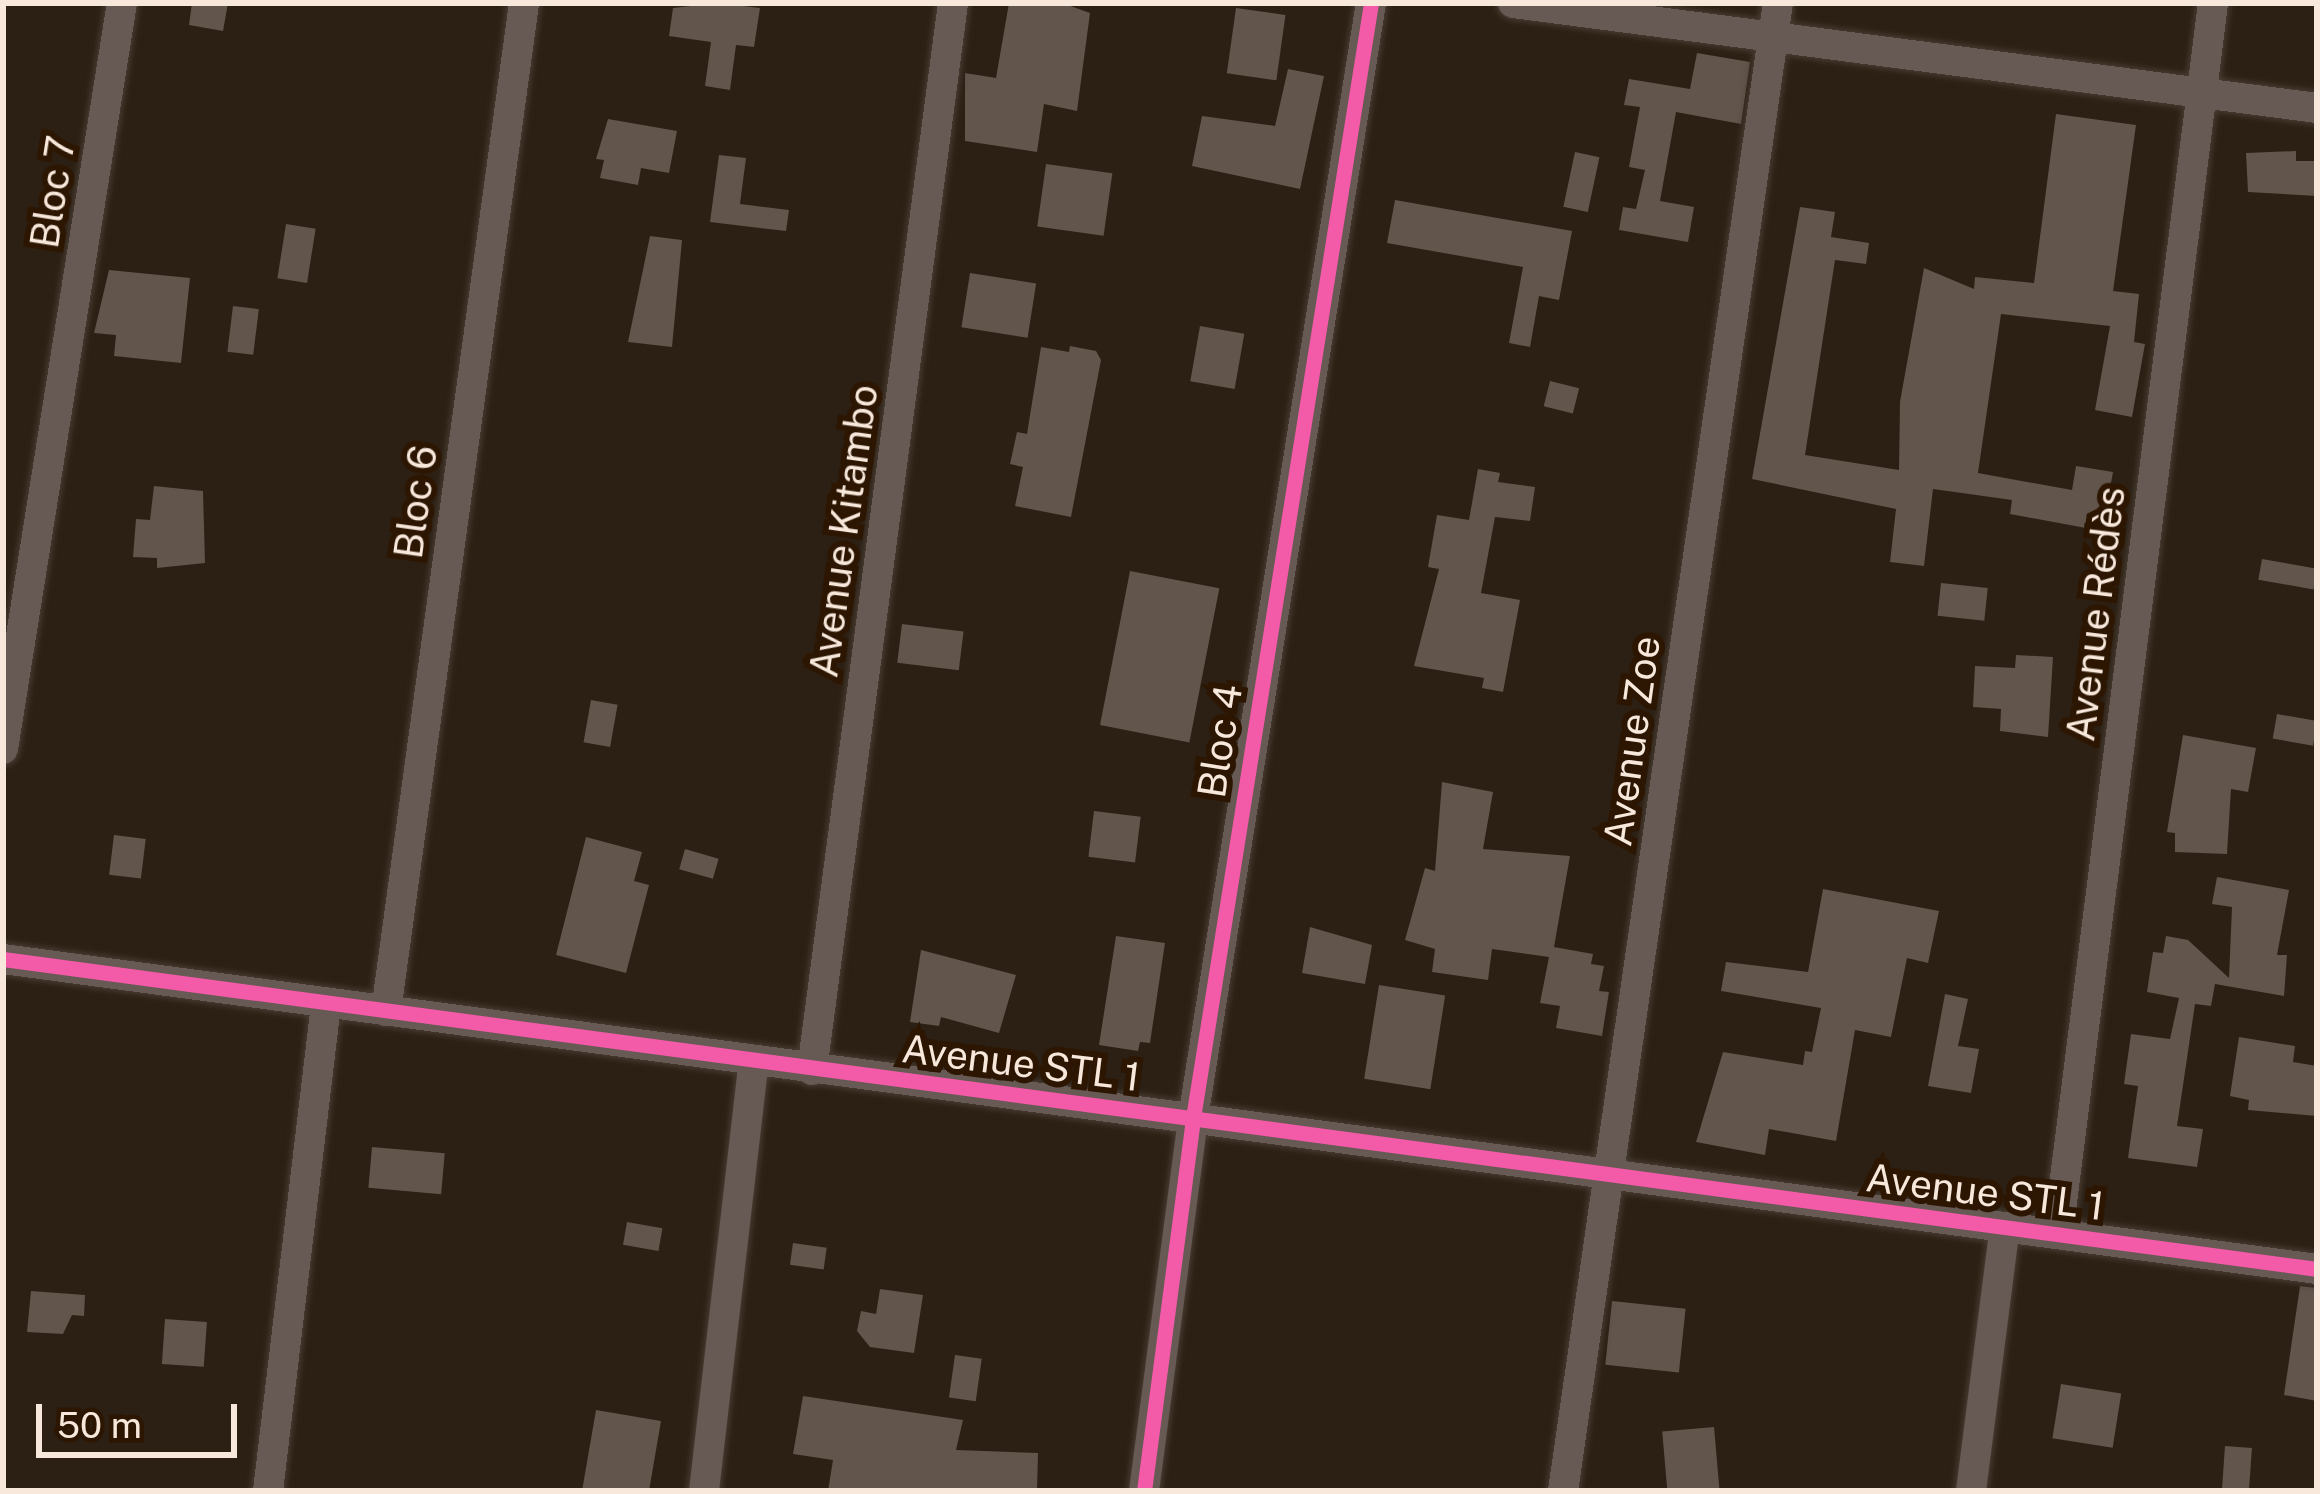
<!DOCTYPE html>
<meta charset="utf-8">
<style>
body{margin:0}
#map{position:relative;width:2320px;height:1494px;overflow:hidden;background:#2c2014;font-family:"Public Sans",sans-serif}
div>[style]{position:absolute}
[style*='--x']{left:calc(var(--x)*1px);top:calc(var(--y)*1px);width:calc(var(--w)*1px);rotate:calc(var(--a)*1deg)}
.building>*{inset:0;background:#61554c;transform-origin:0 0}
.roads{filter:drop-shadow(0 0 3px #473c32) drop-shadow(0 0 3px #473c32)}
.street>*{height:30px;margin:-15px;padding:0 15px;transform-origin:15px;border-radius:15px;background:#675953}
.cycleway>*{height:15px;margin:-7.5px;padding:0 7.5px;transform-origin:7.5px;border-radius:7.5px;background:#f35aa7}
span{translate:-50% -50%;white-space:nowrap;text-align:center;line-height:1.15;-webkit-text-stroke:12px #2c1602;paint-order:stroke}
.street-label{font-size:39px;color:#f8e8dc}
.frame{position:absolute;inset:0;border:6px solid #f8e8dc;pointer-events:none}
.scale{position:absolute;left:36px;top:1404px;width:201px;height:54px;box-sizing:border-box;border:6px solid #f8e8dc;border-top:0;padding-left:15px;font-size:36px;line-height:42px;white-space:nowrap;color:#f8e8dc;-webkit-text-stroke:9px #2c1602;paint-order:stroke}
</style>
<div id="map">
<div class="building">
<i style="clip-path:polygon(192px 3px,228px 3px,223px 31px,189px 25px)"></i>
<i style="clip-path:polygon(718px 3px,760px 8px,754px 47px,736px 45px,730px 90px,705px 86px,711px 42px,669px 36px,673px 8px)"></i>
<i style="clip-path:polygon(1009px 3px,1062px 3px,1090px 13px,1077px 111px,1044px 104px,1037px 152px,965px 141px,965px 73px,996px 78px)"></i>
<i style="left:1236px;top:8px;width:50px;height:66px;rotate:8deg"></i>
<i style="clip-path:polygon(1697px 53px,1750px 62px,1741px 124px,1676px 112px,1660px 201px,1694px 207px,1688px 242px,1619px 230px,1623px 207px,1636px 209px,1645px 170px,1629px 167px,1640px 107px,1624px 105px,1629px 79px,1690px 89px)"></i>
<i style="clip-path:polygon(1288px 69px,1324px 76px,1300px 189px,1192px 166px,1202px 116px,1275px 126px)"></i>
<i style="clip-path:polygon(2056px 114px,2136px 125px,2113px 291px,2139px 294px,2134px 342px,2145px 344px,2132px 417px,2095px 410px,2110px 326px,2001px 314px,1978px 473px,2072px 490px,2076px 466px,2113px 472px,2102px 531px,2010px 514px,2012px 500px,1933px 489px,1924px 566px,1890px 562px,1896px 509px,1752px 479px,1800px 207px,1835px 212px,1831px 237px,1869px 243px,1866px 264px,1835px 260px,1805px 455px,1899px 470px,1900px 402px,1924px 268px,1974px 289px,1975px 277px,2034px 283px)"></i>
<i style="clip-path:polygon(608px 119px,677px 131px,669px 173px,641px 168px,638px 185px,600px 178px,604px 160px,596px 159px)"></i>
<i style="clip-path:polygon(2296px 151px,2296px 161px,2317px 161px,2317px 196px,2248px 192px,2246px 153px)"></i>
<i style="left:1575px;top:152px;width:25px;height:56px;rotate:12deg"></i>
<i style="clip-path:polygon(719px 155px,746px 158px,740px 204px,789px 210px,786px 231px,710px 222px)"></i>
<i style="left:1046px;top:164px;width:67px;height:63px;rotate:8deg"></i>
<i style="clip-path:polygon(1395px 200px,1572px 231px,1559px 300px,1539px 296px,1530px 347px,1509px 343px,1523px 267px,1387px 243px)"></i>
<i style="left:286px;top:224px;width:30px;height:55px;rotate:9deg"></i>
<i style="clip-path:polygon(650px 236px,682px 240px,672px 347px,628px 342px)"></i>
<i style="clip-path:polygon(109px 270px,190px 278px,181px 363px,114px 356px,116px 335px,94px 333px)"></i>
<i style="left:970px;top:273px;width:67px;height:55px;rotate:9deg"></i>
<i style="left:233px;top:306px;width:26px;height:46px;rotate:7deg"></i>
<i style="left:1200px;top:326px;width:45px;height:56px;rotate:10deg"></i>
<i style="clip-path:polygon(1070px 346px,1096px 351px,1101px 360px,1071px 517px,1015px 506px,1023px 467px,1010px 464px,1017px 432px,1027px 434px,1041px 347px,1069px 352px)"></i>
<i style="left:1550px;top:381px;width:30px;height:26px;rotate:14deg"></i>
<i style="clip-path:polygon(1478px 469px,1500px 473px,1498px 482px,1535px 487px,1530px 521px,1495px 517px,1481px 593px,1520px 600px,1503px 692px,1482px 688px,1484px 678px,1414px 666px,1439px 569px,1428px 567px,1437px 515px,1469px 520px)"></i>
<i style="clip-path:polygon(154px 486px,203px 491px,205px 563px,157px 568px,157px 558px,133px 557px,136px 519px,150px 520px)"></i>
<i style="left:2262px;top:559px;width:56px;height:21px;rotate:10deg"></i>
<i style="left:1130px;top:571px;width:91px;height:157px;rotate:11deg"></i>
<i style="left:1941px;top:583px;width:47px;height:33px;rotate:6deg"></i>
<i style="left:902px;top:624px;width:62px;height:39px;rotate:7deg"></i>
<i style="clip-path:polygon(2016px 655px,2053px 657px,2048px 737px,2000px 731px,2001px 709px,1973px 707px,1975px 666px,2015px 668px)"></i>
<i style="left:591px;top:700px;width:27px;height:43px;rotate:10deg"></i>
<i style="left:2277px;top:714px;width:41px;height:25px;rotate:10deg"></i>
<i style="clip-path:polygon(2183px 735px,2256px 748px,2248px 792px,2231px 789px,2227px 854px,2175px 852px,2175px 833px,2167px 832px)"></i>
<i style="clip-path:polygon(1442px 782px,1493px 792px,1483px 849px,1570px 856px,1554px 947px,1593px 954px,1591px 964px,1604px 966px,1599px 991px,1609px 992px,1602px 1036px,1556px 1028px,1560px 1006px,1540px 1003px,1549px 957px,1492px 949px,1488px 980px,1432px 972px,1435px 949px,1405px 940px,1425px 868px,1435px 871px)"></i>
<i style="left:1094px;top:811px;width:47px;height:46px;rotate:7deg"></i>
<i style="left:114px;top:835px;width:32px;height:40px;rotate:7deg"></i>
<i style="clip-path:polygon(586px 837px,642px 852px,634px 881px,649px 885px,626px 973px,556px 955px)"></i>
<i style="left:685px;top:849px;width:35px;height:21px;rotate:16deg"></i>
<i style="clip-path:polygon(2217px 877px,2289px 890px,2277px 955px,2287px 955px,2284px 996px,2215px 984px,2211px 1006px,2195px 1004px,2177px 1126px,2203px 1129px,2197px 1167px,2128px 1158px,2138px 1086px,2124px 1084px,2131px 1034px,2170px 1039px,2179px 998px,2147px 992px,2153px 952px,2163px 953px,2166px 936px,2188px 940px,2229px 978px,2232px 907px,2212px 904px)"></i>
<i style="clip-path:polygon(1823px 889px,1939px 911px,1928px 963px,1907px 958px,1891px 1037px,1855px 1030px,1836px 1141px,1769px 1129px,1765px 1155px,1696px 1142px,1723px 1052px,1803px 1065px,1805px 1051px,1812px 1052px,1821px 1008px,1721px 991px,1726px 962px,1808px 972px)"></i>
<i style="clip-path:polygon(1310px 927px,1372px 945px,1365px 984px,1302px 973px)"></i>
<i style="clip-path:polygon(1116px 936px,1165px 943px,1150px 1043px,1140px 1042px,1138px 1051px,1099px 1045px)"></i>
<i style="clip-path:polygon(921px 950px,1016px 975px,999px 1033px,941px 1017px,939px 1026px,910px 1022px)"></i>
<i style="left:1379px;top:985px;width:67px;height:95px;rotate:9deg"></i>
<i style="clip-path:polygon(1945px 994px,1968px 999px,1958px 1046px,1979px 1049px,1971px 1093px,1928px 1086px)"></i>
<i style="clip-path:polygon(2239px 1037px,2295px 1046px,2293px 1062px,2317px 1066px,2317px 1116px,2248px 1110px,2249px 1100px,2230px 1096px)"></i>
<i style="left:372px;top:1147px;width:73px;height:41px;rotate:5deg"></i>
<i style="left:627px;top:1222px;width:36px;height:23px;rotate:10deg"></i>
<i style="left:793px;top:1243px;width:34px;height:22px;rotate:8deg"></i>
<i style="clip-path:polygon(2300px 1286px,2317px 1288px,2317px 1401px,2284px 1395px)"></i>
<i style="clip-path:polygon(880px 1289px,923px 1295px,914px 1353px,870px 1347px,857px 1331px,861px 1311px,876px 1314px)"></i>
<i style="clip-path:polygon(31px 1291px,85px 1295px,84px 1316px,72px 1315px,63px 1334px,27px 1332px)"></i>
<i style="left:1612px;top:1301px;width:74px;height:64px;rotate:6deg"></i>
<i style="left:165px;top:1319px;width:42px;height:45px;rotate:4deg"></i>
<i style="left:955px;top:1355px;width:27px;height:43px;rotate:8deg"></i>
<i style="left:2061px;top:1384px;width:61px;height:55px;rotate:9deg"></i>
<i style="clip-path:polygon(803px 1396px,963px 1420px,956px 1450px,1038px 1453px,1037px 1491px,828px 1491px,833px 1460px,793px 1454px)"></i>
<i style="clip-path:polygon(596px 1410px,661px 1421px,649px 1491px,582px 1491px)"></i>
<i style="left:1714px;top:1427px;width:64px;height:52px;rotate:85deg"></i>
<i style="left:2225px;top:1446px;width:27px;height:45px;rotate:4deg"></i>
</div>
<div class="roads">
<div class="street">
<i style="--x:1513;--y:3;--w:811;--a:7.44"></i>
<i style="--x:3;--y:749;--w:755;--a:-80.94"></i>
<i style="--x:3;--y:959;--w:2335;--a:7.63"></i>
<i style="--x:386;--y:1011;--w:1017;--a:-82.2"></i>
<i style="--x:812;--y:1070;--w:1076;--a:-82.47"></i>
<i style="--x:2058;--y:1234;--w:1241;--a:-82.82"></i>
<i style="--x:268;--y:1491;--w:492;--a:-83.2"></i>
<i style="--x:704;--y:1491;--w:434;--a:-83.4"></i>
<i style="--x:1144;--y:1491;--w:376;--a:-82.5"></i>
<i style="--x:1193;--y:1118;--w:1129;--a:-80.93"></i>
<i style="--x:1563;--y:1491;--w:1503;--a:-81.78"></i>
<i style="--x:1971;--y:1491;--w:266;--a:-82.7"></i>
</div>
</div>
<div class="cycleway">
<i style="--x:3;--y:959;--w:2335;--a:7.63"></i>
<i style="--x:1144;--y:1491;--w:376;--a:-82.5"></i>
<i style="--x:1193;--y:1118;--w:1129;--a:-80.93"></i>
</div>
<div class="street-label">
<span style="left:53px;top:192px;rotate:-81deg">Bloc 7</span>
<span style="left:416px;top:502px;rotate:-82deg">Bloc 6</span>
<span style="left:844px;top:531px;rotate:-82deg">Avenue Kitambo</span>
<span style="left:2096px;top:614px;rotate:-83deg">Avenue Rédès</span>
<span style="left:1220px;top:741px;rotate:-81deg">Bloc 4</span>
<span style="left:1632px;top:741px;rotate:-82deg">Avenue Zoe</span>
<span style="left:1021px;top:1063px;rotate:7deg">Avenue STL 1</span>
<span style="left:1985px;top:1192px;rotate:7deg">Avenue STL 1</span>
</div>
<div class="frame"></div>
<div class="scale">50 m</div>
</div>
